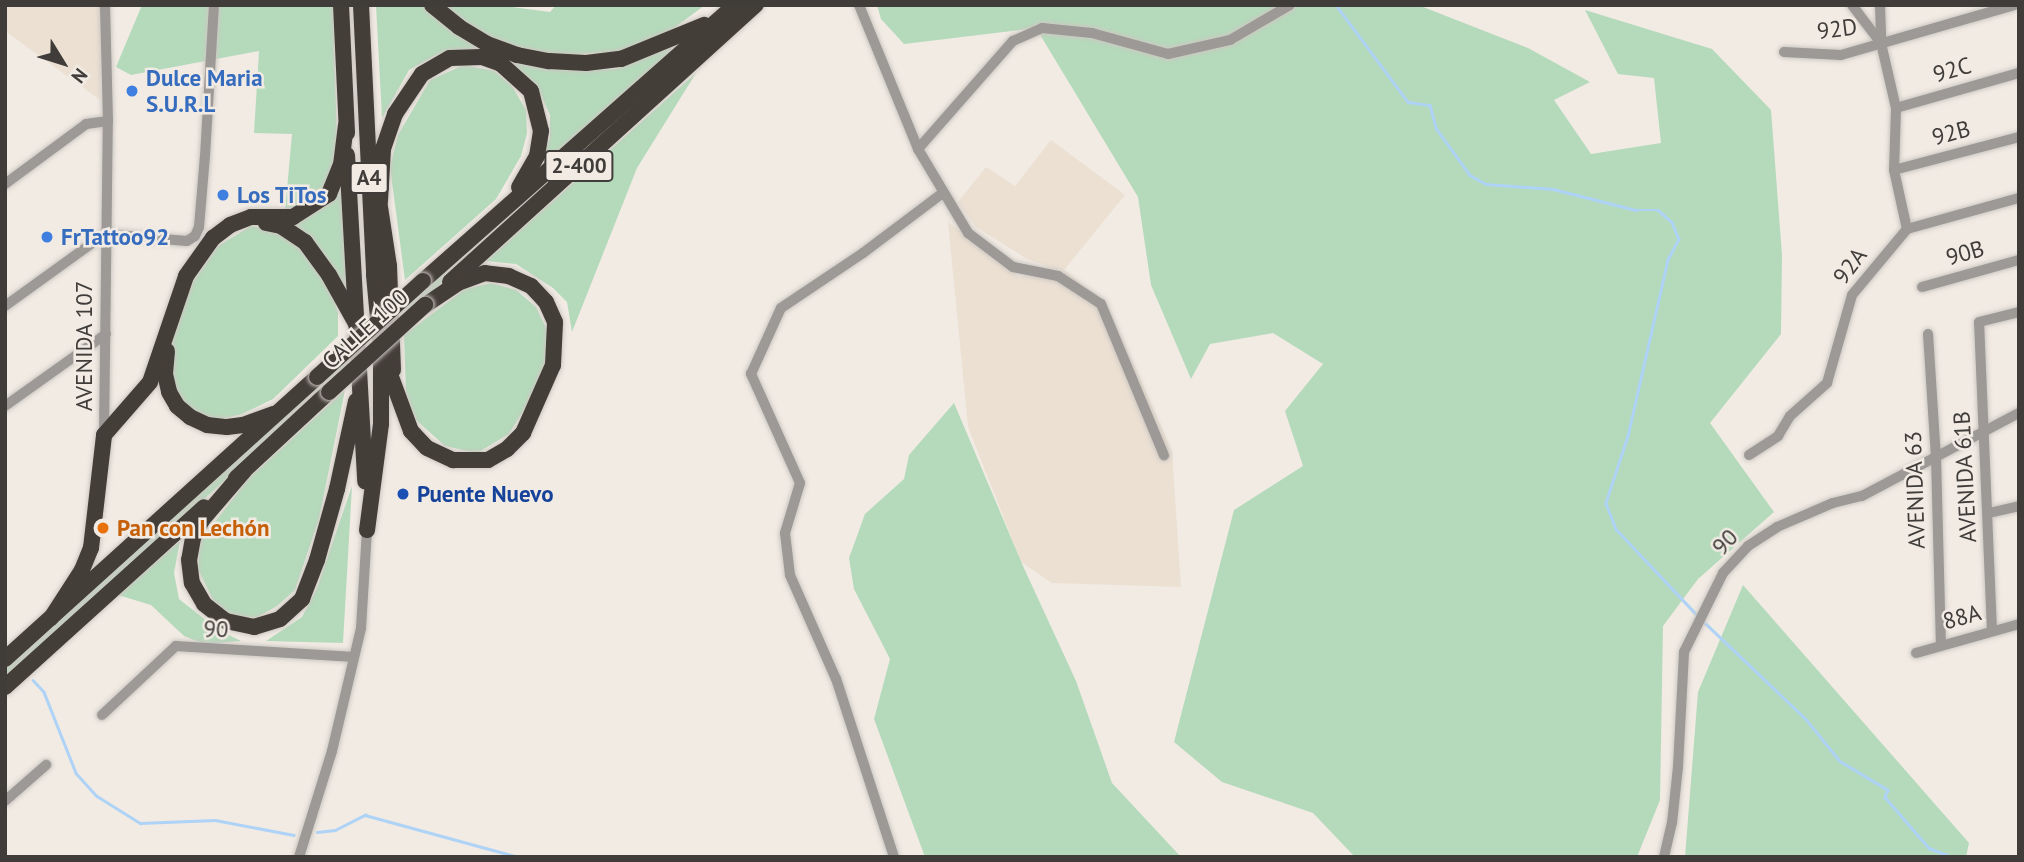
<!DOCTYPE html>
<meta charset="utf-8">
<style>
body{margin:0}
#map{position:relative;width:2024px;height:862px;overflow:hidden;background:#f1ebe4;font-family:"PT Sans",sans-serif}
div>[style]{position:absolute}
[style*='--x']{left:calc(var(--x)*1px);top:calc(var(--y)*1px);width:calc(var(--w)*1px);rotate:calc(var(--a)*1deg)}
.built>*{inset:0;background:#ece0d3}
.green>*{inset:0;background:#b4dabb}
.stream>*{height:2.5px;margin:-1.25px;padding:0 1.25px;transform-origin:1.25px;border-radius:1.25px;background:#aed3f6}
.roads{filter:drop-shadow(0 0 2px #cdc8c2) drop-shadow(0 0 2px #cdc8c2)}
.minor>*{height:10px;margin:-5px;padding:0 5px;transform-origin:5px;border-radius:5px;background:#9c9996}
.highway>*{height:16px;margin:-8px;padding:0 8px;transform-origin:8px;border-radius:8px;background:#443e39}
.bridges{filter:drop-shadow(0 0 2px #cdc8c2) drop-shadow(0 0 2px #cdc8c2)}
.highway-bridge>*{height:16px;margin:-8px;padding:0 8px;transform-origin:8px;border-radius:8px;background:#443e39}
.dots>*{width:19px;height:19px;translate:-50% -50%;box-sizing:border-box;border:4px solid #f1ebe4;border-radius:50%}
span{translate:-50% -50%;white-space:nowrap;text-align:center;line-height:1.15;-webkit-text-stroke:5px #f1ebe4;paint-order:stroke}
.shield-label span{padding:2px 5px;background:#f1ebe4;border:2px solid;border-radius:5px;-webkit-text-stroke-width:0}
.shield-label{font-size:21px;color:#3f3c39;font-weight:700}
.street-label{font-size:23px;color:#3f3c39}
.shop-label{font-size:23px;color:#366cbe;font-weight:700}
.left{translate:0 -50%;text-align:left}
.transit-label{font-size:23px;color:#164399;font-weight:700}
.food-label{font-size:23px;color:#c56008;font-weight:700}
.frame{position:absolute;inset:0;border:7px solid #3f3c39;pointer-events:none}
.north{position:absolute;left:28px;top:28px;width:70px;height:70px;-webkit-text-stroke:5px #f1ebe4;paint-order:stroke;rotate:128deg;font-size:19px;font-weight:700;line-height:28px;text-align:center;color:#3f3c39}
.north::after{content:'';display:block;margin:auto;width:24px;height:32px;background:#3f3c39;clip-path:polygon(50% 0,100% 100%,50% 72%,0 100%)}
</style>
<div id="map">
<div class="built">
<i style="clip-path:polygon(5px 5px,101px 5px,100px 100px,5px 31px)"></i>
<i style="clip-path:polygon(1051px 140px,1125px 195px,1064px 270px,1107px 303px,1172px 451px,1181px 587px,1052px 583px,1021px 562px,968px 427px,948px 222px,1019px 277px,1061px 271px,1027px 259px,976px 227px,958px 202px,986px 167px,1015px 186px)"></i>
</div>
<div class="green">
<i style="clip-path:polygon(142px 5px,333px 5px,337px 141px,334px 171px,322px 190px,304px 204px,285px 212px,292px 134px,254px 133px,259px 51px,131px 75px,116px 67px)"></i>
<i style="clip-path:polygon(376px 5px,422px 5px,466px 40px,578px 70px,616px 69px,683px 43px,535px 171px,550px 138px,550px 115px,539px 91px,468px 50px,440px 53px,409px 70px,382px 118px)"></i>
<i style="clip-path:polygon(443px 5px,496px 5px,550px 12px,556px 5px,705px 5px,670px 31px,623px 51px,557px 55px,514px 47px,480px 33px)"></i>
<i style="clip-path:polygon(877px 5px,1418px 5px,1528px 48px,1590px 82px,1554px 100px,1591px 154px,1661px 143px,1654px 78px,1618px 74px,1585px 10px,1712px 49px,1771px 110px,1782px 255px,1781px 334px,1710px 423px,1774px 512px,1698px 579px,1663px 626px,1660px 800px,1637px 857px,1355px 857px,1313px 813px,1222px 782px,1174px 742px,1234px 510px,1303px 466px,1285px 411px,1323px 364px,1273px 333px,1210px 344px,1191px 379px,1151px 285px,1138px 197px,1036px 28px,904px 44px,881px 19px)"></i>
<i style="clip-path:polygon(727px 19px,453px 273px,409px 312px,403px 305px)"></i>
<i style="clip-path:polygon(464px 65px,494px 71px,512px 86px,526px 110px,527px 133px,521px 156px,496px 199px,405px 280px,390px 167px,398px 135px,430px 80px)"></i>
<i style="clip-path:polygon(696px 73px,637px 168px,572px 332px,567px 302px,553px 288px,516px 264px,486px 261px)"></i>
<i style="clip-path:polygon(343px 181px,346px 300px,285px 222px,306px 218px,320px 209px)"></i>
<i style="clip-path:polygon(251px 226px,280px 231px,303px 245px,331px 290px,338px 313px,338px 336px,273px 399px,242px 414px,217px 420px,198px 414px,183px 403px,174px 389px,171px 340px,193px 282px,218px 246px)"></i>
<i style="clip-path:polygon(491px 283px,516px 290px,536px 307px,548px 332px,545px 363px,528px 403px,509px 434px,477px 453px,445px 446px,416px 420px,406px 392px,404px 335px,465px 289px)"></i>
<i style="clip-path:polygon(354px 351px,355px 362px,5px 680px,5px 665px)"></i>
<i style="clip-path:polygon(345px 390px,319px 519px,295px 590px,277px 606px,256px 618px,232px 615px,213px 600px,198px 569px,200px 541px,249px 478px)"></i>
<i style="clip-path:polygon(954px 403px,1023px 566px,1076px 681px,1112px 783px,1181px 857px,925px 857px,874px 719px,890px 659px,854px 589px,849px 558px,865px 514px,904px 479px,909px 455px)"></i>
<i style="clip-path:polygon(352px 486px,343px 643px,266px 641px,302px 617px,317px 588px)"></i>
<i style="clip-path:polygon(180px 541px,174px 573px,179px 599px,217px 629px,241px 641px,204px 644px,184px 636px,151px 605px,118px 595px)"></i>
<i style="clip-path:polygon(1743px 585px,1969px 843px,1966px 857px,1685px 857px,1698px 692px)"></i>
</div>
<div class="stream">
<i style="--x:1336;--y:5;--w:121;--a:53.4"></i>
<i style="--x:1408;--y:102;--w:22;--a:8"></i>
<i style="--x:1430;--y:105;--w:24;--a:75"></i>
<i style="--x:1436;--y:128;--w:58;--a:54.1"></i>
<i style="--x:1470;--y:175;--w:18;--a:29"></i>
<i style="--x:1486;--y:184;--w:67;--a:4.3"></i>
<i style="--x:1553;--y:189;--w:86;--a:14.2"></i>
<i style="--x:1636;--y:210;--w:22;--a:0"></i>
<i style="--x:1658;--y:210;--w:18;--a:41"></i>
<i style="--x:1672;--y:222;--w:18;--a:68"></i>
<i style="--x:1679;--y:239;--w:24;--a:118"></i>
<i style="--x:1668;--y:260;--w:180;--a:102.8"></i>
<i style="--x:1628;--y:436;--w:71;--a:108.2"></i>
<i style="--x:1606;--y:503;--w:28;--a:69"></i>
<i style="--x:1616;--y:529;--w:120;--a:46.7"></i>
<i style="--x:1703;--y:621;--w:141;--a:43.6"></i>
<i style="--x:1805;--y:718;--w:55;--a:50.9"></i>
<i style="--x:1840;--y:761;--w:56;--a:31.1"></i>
<i style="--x:1888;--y:790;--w:8;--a:113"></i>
<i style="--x:1885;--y:797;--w:67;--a:49.2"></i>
<i style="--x:1929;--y:848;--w:26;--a:21"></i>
<i style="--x:33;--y:680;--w:16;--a:47"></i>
<i style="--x:44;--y:692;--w:87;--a:68.4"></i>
<i style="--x:76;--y:773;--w:31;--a:48"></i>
<i style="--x:97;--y:796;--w:51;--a:32.1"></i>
<i style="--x:140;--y:823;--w:75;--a:-2.3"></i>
<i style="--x:215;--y:820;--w:80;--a:10.8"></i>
<i style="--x:317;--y:832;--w:18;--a:-6"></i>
<i style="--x:335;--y:830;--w:34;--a:-27"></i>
<i style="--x:365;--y:815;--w:160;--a:15.3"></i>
</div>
<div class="roads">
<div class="minor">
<i style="--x:859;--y:5;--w:156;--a:67.7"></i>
<i style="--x:918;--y:149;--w:98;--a:59.2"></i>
<i style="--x:968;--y:233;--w:56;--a:37.1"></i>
<i style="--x:1013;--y:267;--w:46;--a:11.3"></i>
<i style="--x:1058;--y:276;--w:51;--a:33.1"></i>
<i style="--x:1101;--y:304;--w:164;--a:67.4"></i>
<i style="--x:1852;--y:5;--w:48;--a:52.7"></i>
<i style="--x:1880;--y:5;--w:38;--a:88"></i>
<i style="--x:1881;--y:43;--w:67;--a:77"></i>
<i style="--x:1896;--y:108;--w:62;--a:91.8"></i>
<i style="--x:1894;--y:170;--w:60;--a:77.6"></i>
<i style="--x:1784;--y:52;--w:57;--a:3"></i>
<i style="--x:1841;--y:55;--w:180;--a:-16.1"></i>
<i style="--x:1896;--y:108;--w:128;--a:-15.9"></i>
<i style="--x:918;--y:149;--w:144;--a:-48.7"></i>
<i style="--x:1013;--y:41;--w:32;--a:-24"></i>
<i style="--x:1042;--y:28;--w:50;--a:5.7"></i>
<i style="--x:1092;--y:33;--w:79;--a:15.4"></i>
<i style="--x:1168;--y:54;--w:64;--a:-12.7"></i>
<i style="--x:1230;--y:40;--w:69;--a:-30.3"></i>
<i style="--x:1894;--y:170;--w:129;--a:-14.8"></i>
<i style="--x:5;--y:184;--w:101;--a:-36.5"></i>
<i style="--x:86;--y:124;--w:22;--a:-8"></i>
<i style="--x:1922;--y:287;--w:101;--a:-15.6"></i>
<i style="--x:5;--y:306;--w:123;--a:-35.8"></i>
<i style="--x:105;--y:234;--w:82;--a:4.9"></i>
<i style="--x:187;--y:241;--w:9;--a:-32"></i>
<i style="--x:195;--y:236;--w:10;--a:-66"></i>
<i style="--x:199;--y:227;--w:71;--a:-85.2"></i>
<i style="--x:205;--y:156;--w:151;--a:-86.6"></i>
<i style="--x:1928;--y:334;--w:123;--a:86.3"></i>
<i style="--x:1936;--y:457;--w:187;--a:88.5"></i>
<i style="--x:5;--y:406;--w:124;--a:-35.5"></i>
<i style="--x:104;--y:435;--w:314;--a:-89.3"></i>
<i style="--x:108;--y:121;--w:116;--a:-91.5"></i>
<i style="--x:1749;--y:455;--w:35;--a:-33"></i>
<i style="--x:1778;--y:436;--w:23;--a:-59"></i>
<i style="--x:1790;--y:416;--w:50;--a:-41.7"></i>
<i style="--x:1827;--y:383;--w:91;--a:-74.1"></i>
<i style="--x:1852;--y:295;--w:86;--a:-50.2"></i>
<i style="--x:1907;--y:229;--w:116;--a:-15.5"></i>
<i style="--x:1989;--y:513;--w:31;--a:-13"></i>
<i style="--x:1992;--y:631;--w:309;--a:-92.4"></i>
<i style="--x:1979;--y:322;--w:41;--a:-14"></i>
<i style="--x:1916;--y:653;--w:107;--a:-15.7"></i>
<i style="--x:102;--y:715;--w:101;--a:-43"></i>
<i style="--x:176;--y:646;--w:178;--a:3.5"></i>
<i style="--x:5;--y:801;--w:55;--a:-41.3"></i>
<i style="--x:299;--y:857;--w:111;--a:-72.7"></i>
<i style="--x:332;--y:751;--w:126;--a:-76.7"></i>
<i style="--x:361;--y:628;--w:98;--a:-86.5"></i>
<i style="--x:894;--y:857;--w:187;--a:-108"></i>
<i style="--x:836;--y:679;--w:114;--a:-113.9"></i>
<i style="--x:790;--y:575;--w:42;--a:-96.8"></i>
<i style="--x:785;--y:533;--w:52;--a:-73.3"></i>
<i style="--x:800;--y:483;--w:120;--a:-114.2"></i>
<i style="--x:751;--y:374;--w:72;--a:-65.6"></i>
<i style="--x:781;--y:308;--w:99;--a:-33.9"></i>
<i style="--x:863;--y:253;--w:101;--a:-37"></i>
<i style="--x:1664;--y:857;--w:35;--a:-77"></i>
<i style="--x:1672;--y:823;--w:56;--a:-83.9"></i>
<i style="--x:1678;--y:767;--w:115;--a:-87"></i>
<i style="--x:1684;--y:652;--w:88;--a:-63.7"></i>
<i style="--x:1723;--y:573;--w:37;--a:-47"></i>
<i style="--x:1748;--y:546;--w:35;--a:-33"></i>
<i style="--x:1777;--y:527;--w:61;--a:-23.2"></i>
<i style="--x:1833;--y:503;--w:30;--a:-14"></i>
<i style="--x:1862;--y:496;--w:178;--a:-27.9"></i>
</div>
<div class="highway">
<i style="--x:341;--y:5;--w:128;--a:87.3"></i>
<i style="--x:361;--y:5;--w:270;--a:87.2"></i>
<i style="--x:374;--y:275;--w:75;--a:84.7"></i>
<i style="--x:381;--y:350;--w:74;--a:90"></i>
<i style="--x:381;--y:424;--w:107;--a:97.5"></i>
<i style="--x:432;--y:5;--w:35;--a:39"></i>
<i style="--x:459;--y:27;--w:33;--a:31"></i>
<i style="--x:487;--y:44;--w:32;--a:20"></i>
<i style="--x:517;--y:55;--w:33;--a:11"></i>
<i style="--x:549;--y:61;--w:37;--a:3"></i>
<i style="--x:586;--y:63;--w:35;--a:-7"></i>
<i style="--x:621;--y:59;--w:90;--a:-22.3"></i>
<i style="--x:347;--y:155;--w:327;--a:86.8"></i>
<i style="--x:378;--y:194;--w:73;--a:81.3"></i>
<i style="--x:389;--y:266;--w:104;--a:87.8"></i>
<i style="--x:380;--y:201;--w:52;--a:-86.7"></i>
<i style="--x:383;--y:149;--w:37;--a:-71"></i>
<i style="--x:395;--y:114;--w:48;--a:-56"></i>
<i style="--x:422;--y:74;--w:32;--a:-30"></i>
<i style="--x:450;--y:58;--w:32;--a:-2"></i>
<i style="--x:482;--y:57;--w:20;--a:20"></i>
<i style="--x:501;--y:64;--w:40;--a:42"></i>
<i style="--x:531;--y:91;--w:41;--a:76"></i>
<i style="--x:541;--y:131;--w:25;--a:99"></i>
<i style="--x:537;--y:156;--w:36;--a:120"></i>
<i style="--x:266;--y:223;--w:15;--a:11"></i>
<i style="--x:281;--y:226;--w:29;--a:34"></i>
<i style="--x:305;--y:242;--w:41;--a:54"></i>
<i style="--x:329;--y:275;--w:54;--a:61"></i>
<i style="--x:423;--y:281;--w:417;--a:-41.5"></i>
<i style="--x:450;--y:282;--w:413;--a:-42.2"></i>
<i style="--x:167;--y:351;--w:23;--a:95"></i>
<i style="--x:165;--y:374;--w:18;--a:77"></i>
<i style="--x:169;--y:392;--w:16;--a:60"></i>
<i style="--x:177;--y:406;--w:17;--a:40"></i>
<i style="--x:190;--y:417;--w:19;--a:25"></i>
<i style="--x:207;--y:425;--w:20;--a:6"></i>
<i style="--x:227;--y:427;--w:16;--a:-7"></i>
<i style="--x:243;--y:425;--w:33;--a:-20"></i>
<i style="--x:383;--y:355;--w:81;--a:69.8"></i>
<i style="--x:411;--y:431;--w:23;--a:47"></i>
<i style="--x:427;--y:448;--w:29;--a:25"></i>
<i style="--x:453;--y:460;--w:35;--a:0"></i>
<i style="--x:488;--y:460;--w:22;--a:-30"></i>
<i style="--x:507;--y:449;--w:23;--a:-45"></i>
<i style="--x:523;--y:433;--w:74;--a:-66.2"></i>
<i style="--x:553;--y:365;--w:43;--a:-87.3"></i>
<i style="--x:555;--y:322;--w:22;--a:-114"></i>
<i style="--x:546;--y:302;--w:22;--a:-133"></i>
<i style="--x:531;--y:286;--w:24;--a:-156"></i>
<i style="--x:509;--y:276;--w:24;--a:-173"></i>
<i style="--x:485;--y:273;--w:29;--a:160"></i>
<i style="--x:458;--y:283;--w:40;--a:146"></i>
<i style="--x:244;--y:471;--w:65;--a:130.6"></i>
<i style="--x:202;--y:520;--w:20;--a:117"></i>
<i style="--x:193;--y:538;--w:22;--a:100"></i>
<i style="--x:189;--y:560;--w:23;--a:83"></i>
<i style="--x:192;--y:583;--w:24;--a:60"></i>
<i style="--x:204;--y:604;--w:28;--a:38"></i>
<i style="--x:226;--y:621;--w:29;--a:12"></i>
<i style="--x:254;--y:627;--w:27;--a:-17"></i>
<i style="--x:280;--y:619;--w:30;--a:-42"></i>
<i style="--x:302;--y:599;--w:42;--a:-69"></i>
<i style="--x:317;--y:560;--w:74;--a:-74.3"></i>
<i style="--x:337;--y:489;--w:90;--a:-77.8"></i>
<i style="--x:236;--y:478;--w:127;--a:-42.8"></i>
<i style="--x:51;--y:618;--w:57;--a:-57.1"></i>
<i style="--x:82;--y:570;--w:24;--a:-68"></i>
<i style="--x:91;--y:548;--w:114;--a:-83.4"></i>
<i style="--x:104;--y:435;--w:70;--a:-49"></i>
<i style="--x:150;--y:382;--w:112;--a:-71.2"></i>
<i style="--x:186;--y:276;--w:47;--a:-54.6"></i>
<i style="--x:213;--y:238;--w:21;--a:-37"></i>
<i style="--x:230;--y:225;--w:22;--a:-21"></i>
<i style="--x:251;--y:217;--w:42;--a:0"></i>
<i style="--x:293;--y:217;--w:43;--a:-32.6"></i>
<i style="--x:329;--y:194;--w:31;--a:-68"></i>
<i style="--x:341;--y:165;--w:40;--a:-82.9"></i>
<i style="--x:5;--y:659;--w:421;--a:-42.1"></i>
<i style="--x:5;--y:687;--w:268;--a:-42.1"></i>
</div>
</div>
<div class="bridges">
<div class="highway-bridge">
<i style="--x:317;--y:377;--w:143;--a:-42.2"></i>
<i style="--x:329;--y:392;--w:130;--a:-42.2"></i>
</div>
</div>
<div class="dots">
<i style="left:132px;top:91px;background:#3f7fe0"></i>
<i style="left:223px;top:195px;background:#3f7fe0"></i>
<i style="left:47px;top:237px;background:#3f7fe0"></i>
<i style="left:403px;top:494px;background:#1a4fb4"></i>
<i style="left:103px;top:528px;background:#e8710a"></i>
</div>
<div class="shield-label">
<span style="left:579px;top:166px">2-400</span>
<span style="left:369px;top:178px">A4</span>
</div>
<div class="street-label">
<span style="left:1837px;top:29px;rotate:-7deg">92D</span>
<span style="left:1952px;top:70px;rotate:-16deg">92C</span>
<span style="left:1951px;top:133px;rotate:-15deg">92B</span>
<span style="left:1965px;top:253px;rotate:-16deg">90B</span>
<span style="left:1850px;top:266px;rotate:-53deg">92A</span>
<span style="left:365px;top:329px;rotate:-42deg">CALLE 100</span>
<span style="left:84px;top:346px;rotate:-90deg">AVENIDA 107</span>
<span style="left:1965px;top:477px;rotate:-93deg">AVENIDA 61B</span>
<span style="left:1915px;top:490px;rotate:-92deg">AVENIDA 63</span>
<span style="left:1725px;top:542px;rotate:-45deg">90</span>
<span style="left:1962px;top:617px;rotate:-15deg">88A</span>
<span style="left:216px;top:629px;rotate:3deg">90</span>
</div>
<div class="shop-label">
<span class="left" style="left:146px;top:91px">Dulce Maria<br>S.U.R.L</span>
<span class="left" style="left:237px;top:195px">Los TiTos</span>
<span class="left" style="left:61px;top:237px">FrTattoo92</span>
</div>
<div class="transit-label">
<span class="left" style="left:417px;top:494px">Puente Nuevo</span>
</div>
<div class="food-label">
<span class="left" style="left:117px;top:528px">Pan con Lechón</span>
</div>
<div class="frame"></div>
<div class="north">N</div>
</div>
